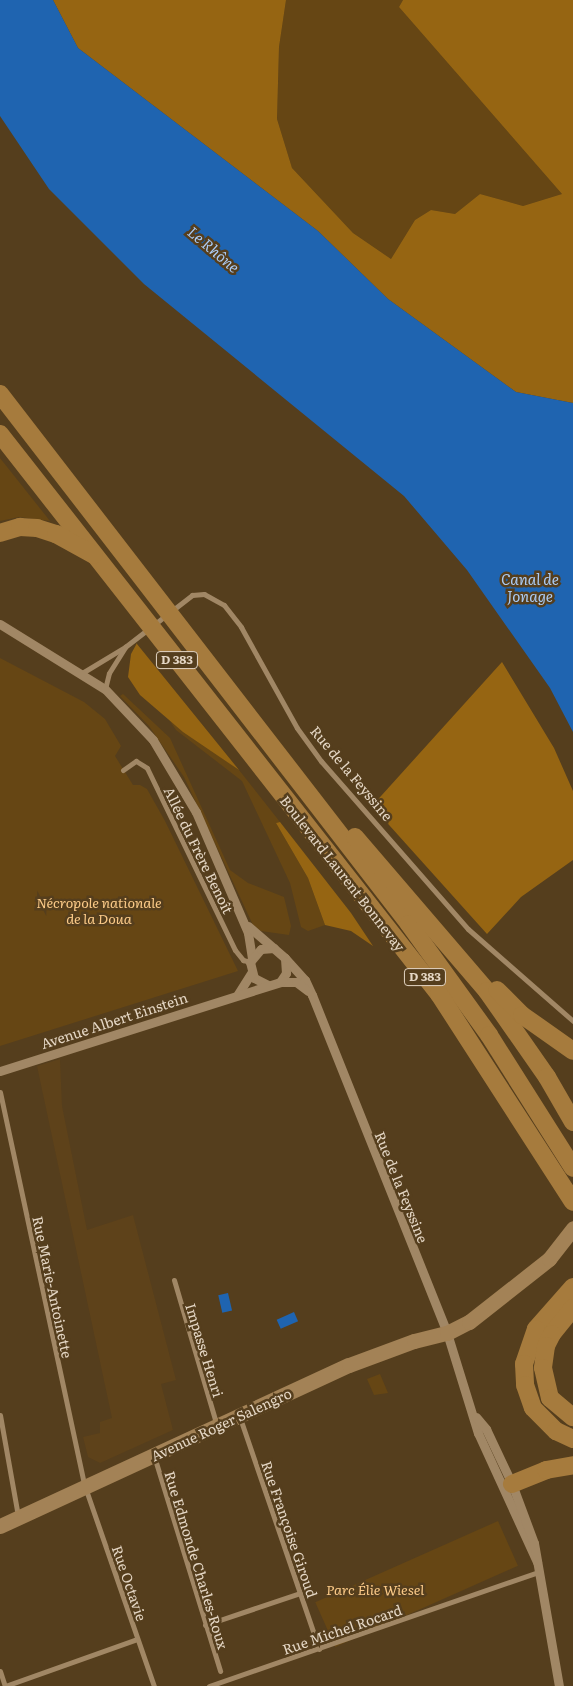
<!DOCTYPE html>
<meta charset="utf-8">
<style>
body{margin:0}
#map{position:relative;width:573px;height:1686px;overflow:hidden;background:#553e1d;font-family:Literata,serif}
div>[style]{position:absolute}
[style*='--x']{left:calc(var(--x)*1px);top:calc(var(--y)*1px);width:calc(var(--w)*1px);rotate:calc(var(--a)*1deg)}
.built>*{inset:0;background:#5e421a}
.green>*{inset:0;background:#664614;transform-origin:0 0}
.forest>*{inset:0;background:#966512}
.water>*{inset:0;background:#1f64b0;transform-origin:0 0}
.minor>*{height:5px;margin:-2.5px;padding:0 2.5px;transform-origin:2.5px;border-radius:2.5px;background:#a18765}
.tertiary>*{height:9px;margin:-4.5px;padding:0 4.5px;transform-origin:4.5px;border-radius:4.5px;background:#a18765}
.secondary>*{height:15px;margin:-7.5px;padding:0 7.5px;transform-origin:7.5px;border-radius:7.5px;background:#a38256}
.trunk>*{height:18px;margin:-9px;padding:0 9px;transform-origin:9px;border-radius:9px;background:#a67b3d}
span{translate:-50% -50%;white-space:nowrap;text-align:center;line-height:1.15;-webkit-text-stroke:5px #553e1d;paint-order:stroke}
.shield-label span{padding:1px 4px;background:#553e1d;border:1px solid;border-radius:4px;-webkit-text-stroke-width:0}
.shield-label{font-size:12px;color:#e5d7c5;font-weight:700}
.street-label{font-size:14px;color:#e5d7c5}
.park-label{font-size:14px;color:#fbca88;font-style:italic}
.water-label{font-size:15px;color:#abcbf4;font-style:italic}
</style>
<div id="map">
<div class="built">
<i style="clip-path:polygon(60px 1059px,62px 1106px,87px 1230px,133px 1215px,176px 1380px,161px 1384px,173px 1430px,100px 1463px,88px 1457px,83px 1437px,100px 1433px,100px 1422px,112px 1418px,37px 1066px)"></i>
</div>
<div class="green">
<i style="clip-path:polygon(286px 0,403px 0,399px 7px,562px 194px,523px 206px,480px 194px,455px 214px,431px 210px,415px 220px,391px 259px,353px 233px,292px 168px,277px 119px,279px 47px)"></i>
<i style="clip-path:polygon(0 458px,50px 521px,19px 517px,0 521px)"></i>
<i style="clip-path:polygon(0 658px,84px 702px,105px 719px,121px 746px,115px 756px,133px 785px,140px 785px,147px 789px,165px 821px,238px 971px,0 1046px)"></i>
<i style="clip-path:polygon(123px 694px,170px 738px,230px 870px,248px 883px,284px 897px,291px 926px,289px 935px,261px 931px,253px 925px,184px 777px,149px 726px,120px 696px)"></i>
<i style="clip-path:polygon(170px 721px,239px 770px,280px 822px,276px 823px,308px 878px,325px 925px,308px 931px,301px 927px,290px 883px,242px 781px,176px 730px)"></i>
<i style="clip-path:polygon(380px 1374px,388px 1393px,374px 1395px,367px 1379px)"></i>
<i style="left:498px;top:1521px;width:49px;height:200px;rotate:66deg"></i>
</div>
<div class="forest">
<i style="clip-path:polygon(53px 0,286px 0,279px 47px,277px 119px,292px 168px,353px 233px,391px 259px,415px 220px,431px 210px,455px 214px,480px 194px,523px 206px,562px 194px,399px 7px,403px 0,573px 0,573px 403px,516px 392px,388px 299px,318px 231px,78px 48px)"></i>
<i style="clip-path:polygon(137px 643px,137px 644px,239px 770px,183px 732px,140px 695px,128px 677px,131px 654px)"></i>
<i style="clip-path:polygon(502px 662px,554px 748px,573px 791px,573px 860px,521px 897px,487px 934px,372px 806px)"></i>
<i style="clip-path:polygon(280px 822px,351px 913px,373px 946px,351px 931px,325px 925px,308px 878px,276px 823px)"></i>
</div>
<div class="water">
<i style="clip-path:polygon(0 0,53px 0,78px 48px,318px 231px,388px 299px,516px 392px,573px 403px,573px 732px,550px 688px,467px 570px,404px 496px,144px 284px,49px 189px,0 116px)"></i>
<i style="left:228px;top:1293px;width:18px;height:10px;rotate:77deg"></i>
<i style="left:294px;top:1312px;width:10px;height:19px;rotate:66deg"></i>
</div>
<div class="minor">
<i style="--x:82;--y:673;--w:50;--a:-31.2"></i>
<i style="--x:125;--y:647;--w:85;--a:-37.8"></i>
<i style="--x:192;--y:595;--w:12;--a:-5"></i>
<i style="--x:204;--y:594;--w:23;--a:29"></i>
<i style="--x:224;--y:605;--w:28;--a:52"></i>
<i style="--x:241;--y:627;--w:115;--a:61"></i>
<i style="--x:297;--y:728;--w:41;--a:54"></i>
<i style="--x:321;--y:761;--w:223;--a:48.8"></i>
<i style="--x:468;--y:929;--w:140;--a:41.2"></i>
<i style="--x:105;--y:689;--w:16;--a:-76"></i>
<i style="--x:109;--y:673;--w:31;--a:-58"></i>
<i style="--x:123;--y:770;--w:16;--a:-35"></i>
<i style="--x:136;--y:761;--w:13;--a:32"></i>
<i style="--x:147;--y:768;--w:202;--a:64.2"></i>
<i style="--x:235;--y:950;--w:13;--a:51"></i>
<i style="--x:243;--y:960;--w:7;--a:16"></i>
<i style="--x:0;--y:1092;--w:404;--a:77.9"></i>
<i style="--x:85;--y:1487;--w:211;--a:70.9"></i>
<i style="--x:174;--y:1280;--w:149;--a:73.6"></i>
<i style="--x:0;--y:1415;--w:103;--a:79.9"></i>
<i style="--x:240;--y:1418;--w:244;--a:71.1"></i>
<i style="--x:154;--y:1456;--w:225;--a:72.9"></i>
<i style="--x:205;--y:1625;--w:100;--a:-18.6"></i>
<i style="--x:0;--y:1671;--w:16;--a:72"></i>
<i style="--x:5;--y:1686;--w:140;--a:-19.6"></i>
<i style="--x:209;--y:1686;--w:349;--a:-19.1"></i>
</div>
<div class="tertiary">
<i style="--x:0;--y:624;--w:123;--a:31.8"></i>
<i style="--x:105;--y:689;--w:70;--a:46.7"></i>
<i style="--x:153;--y:740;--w:84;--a:59.2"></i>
<i style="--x:196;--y:812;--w:132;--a:66.7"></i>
<i style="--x:248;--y:933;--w:25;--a:81"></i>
<i style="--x:285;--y:958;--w:30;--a:48"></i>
<i style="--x:305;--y:980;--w:17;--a:65"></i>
<i style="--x:312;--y:995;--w:364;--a:68.2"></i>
<i style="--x:447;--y:1333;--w:105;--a:72.8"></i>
<i style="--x:478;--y:1433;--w:142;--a:65.4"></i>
<i style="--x:280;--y:982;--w:16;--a:0"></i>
<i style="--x:296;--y:982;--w:15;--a:37"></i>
<i style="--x:268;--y:985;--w:16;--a:-153"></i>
<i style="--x:254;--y:978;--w:16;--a:-104"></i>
<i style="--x:250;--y:962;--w:17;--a:-50"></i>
<i style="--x:261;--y:949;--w:13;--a:-4"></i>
<i style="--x:238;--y:994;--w:25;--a:-58"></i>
<i style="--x:0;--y:1071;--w:294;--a:-17.6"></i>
<i style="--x:280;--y:982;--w:11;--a:-56"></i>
<i style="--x:286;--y:973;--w:15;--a:-94"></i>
<i style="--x:285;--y:958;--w:49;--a:-139.1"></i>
<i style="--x:476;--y:1417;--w:16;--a:50"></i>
<i style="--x:486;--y:1429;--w:61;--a:64.7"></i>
<i style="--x:512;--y:1484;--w:63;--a:69.6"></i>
<i style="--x:534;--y:1543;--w:145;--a:80.1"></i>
</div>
<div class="secondary">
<i style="--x:0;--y:1526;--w:384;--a:-24.8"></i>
<i style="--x:349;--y:1365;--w:69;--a:-20.3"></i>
<i style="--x:414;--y:1341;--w:34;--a:-14"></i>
<i style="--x:447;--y:1333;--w:25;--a:-27"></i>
<i style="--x:469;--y:1322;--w:102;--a:-38.2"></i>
<i style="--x:549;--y:1259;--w:39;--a:-52"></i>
</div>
<div class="trunk">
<i style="--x:0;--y:394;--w:669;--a:52.34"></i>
<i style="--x:409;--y:924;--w:137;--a:54.2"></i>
<i style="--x:489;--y:1035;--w:157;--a:57.7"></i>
<i style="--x:0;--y:434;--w:712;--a:51.91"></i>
<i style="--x:439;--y:994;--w:247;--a:57.2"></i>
<i style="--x:0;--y:533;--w:21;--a:-17"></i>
<i style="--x:20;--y:527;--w:17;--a:3"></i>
<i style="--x:37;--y:528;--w:20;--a:18"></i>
<i style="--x:56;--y:534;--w:43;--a:28.9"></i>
<i style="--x:355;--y:837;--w:203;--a:49.4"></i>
<i style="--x:487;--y:991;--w:105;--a:55.1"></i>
<i style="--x:547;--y:1077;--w:52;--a:60"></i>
<i style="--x:497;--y:990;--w:35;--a:45"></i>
<i style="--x:522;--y:1015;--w:62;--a:35.2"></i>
<i style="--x:573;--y:1287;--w:56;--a:131.4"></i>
<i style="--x:536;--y:1329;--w:37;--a:109"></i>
<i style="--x:524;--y:1364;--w:21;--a:87"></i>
<i style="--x:525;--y:1385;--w:24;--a:71"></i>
<i style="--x:533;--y:1408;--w:33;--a:45"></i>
<i style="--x:556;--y:1431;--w:19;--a:25"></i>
<i style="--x:573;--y:1308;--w:33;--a:129"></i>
<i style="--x:552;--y:1334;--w:13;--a:117"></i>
<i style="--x:546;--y:1346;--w:22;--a:98"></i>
<i style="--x:543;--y:1368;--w:31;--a:77"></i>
<i style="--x:550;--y:1398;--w:30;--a:40"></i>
<i style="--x:512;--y:1484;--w:37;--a:-22"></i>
<i style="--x:546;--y:1470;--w:27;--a:-10"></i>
</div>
<div class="shield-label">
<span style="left:177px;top:660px">D 383</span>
<span style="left:425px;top:977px">D 383</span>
</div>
<div class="street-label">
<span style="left:352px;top:773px;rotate:50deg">Rue de la Feyssine</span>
<span style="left:199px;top:850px;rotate:64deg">Allée du Frère Benoît</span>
<span style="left:343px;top:873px;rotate:52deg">Boulevard Laurent Bonnevay</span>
<span style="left:114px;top:1020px;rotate:-18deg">Avenue Albert Einstein</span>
<span style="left:402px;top:1187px;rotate:68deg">Rue de la Feyssine</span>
<span style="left:53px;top:1287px;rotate:78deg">Rue Marie-Antoinette</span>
<span style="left:205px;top:1350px;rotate:73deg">Impasse Henri</span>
<span style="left:221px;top:1424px;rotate:-25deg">Avenue Roger Salengro</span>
<span style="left:290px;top:1529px;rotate:71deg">Rue Françoise Giroud</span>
<span style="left:197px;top:1560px;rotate:73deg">Rue Edmonde Charles-Roux</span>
<span style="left:130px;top:1583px;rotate:71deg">Rue Octavie</span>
<span style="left:342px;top:1629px;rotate:-19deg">Rue Michel Rocard</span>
</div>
<div class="park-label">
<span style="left:99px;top:910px">Nécropole nationale<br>de la Doua</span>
<span style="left:375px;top:1589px">Parc Élie Wiesel</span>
</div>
<div class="water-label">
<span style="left:214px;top:249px;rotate:40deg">Le Rhône</span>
<span style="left:530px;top:587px">Canal de<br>Jonage</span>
</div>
</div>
